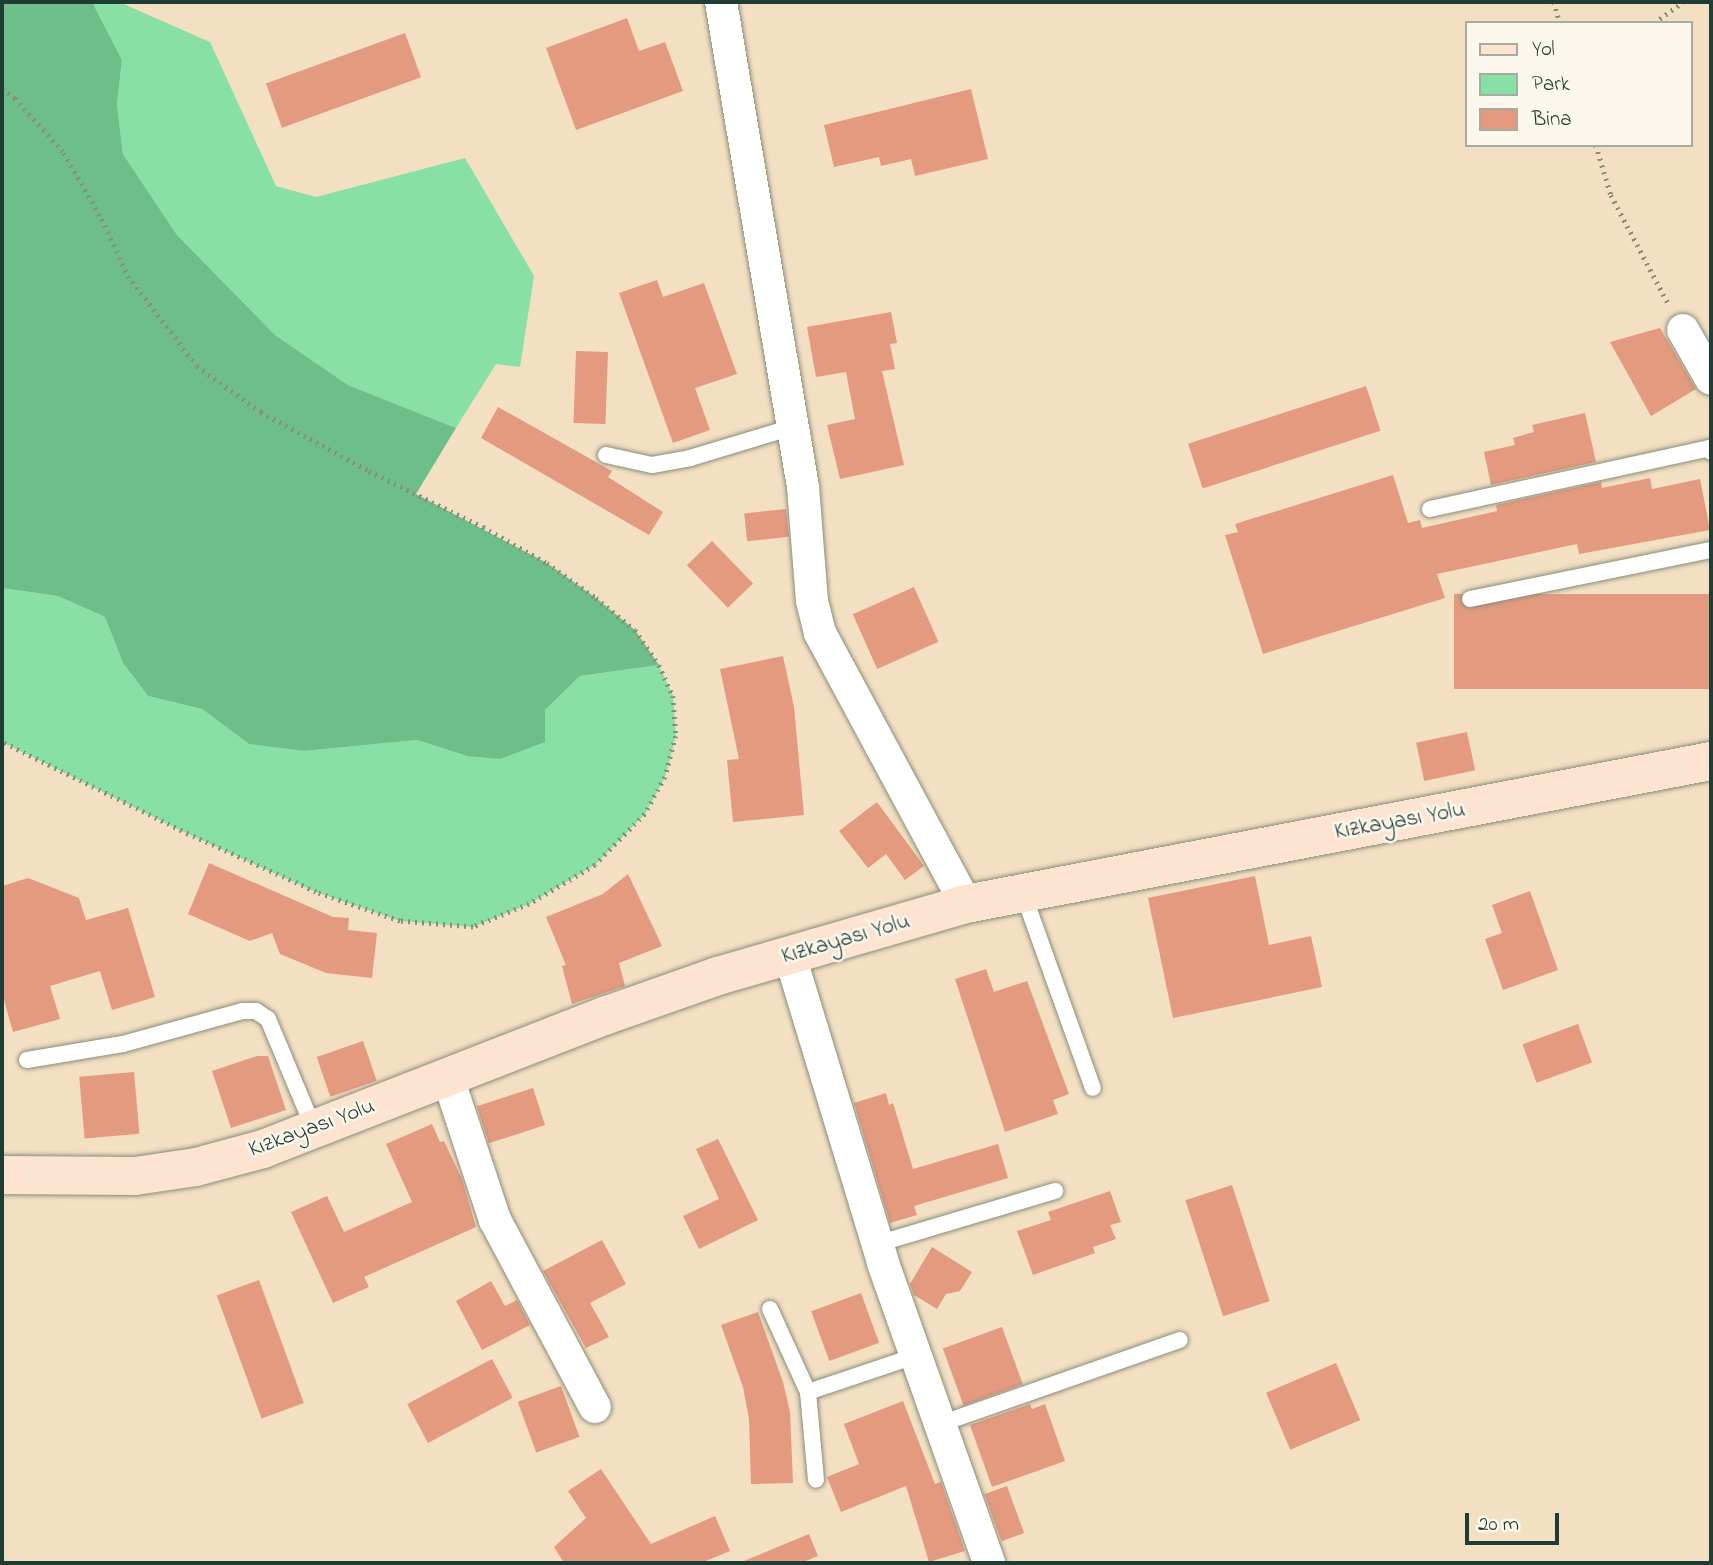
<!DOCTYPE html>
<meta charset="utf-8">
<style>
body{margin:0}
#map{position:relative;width:1713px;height:1565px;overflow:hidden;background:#f3dfc2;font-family:"Indie Flower",sans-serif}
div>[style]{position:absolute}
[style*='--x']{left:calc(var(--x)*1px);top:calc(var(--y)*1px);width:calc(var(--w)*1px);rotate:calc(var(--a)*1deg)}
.green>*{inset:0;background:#88e0a4}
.forest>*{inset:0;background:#6ebe8a}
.building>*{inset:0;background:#e49a7f;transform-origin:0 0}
.path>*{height:4.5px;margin-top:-2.25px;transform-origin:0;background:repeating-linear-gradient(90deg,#898e7b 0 2px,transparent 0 7px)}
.roads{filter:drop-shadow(0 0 2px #898e7b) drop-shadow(0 0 2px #898e7b)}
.lane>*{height:16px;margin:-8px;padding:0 8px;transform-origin:8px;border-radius:8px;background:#fff}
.street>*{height:32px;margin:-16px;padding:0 16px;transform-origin:16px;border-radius:16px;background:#fff}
.secondary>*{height:38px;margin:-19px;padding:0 19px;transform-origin:19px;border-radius:19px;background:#fde4d1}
span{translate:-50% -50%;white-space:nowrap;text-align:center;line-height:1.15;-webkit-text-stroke:5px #fbf7ec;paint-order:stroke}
.street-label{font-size:23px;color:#1f3d34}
.frame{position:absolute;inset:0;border:4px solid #1f3d34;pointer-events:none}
.legend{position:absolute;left:1465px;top:21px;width:228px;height:126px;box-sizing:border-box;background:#fbf7ec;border:2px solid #a3ada2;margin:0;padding:9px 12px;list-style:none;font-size:21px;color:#1f3d34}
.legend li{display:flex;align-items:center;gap:14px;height:35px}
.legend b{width:35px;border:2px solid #a3ada2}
.scale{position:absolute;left:1465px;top:1513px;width:94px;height:32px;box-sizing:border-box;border:4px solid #1f3d34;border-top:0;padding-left:9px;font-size:21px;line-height:24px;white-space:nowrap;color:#1f3d34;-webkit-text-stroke:5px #fbf7ec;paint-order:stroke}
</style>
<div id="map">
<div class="green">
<i style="clip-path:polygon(92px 2px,119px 2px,210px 42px,276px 186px,316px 197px,465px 158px,534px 276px,520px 367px,496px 364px,456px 428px,348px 385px,275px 335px,177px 235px,123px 154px,117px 104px,122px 60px)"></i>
<i style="clip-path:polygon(2px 588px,58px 596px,105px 617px,123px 663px,148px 696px,202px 709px,249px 744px,304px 751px,417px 740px,467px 756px,545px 710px,580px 676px,659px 665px,673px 696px,676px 736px,665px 777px,645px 814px,595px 865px,529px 904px,473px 927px,400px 921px,316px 892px,188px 834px,2px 742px)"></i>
</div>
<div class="forest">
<i style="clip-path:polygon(2px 2px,92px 2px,122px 60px,117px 104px,123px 154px,177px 235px,275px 335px,348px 385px,456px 428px,416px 494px,547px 563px,596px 598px,635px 630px,659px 665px,580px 676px,545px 710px,545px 742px,500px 759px,467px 756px,417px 740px,304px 751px,249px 744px,202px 709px,148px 696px,123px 663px,105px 617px,58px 596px,2px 588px)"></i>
</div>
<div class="building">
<i style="clip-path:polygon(627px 18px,639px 51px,665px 42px,683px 91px,576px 130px,546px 48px)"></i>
<i style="left:405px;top:33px;width:47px;height:148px;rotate:70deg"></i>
<i style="clip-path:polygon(971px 89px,988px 159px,915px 176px,911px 159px,881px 166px,879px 157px,834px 167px,824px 125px)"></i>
<i style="clip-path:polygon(657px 280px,663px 297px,704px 283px,737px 374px,695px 388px,710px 430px,673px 443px,619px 293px)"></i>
<i style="clip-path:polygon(891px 312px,897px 343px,890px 344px,895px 369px,882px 371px,904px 465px,840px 479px,827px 425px,855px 419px,846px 372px,816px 377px,807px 327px)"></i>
<i style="clip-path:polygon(1660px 328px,1696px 389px,1651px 416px,1610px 342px)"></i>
<i style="left:576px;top:351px;width:32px;height:72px;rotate:2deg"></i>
<i style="left:1366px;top:386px;width:47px;height:187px;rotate:72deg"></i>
<i style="clip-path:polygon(498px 407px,612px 471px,608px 477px,663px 512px,649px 535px,481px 438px)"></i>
<i style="clip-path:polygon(1585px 413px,1596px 462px,1491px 485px,1484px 452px,1515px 445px,1513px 438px,1534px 432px,1532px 425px)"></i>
<i style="clip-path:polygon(1393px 475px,1408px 523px,1420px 520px,1422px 528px,1497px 511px,1496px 505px,1601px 482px,1602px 488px,1650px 478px,1652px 489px,1700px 479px,1710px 530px,1579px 554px,1577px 544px,1437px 574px,1445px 598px,1263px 654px,1225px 535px,1238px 532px,1235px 524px)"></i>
<i style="left:786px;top:509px;width:28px;height:42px;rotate:84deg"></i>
<i style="left:712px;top:541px;width:59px;height:35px;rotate:46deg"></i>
<i style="left:914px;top:587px;width:60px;height:67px;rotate:66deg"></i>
<i style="left:1711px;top:594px;width:95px;height:257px;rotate:90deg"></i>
<i style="clip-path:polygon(783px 656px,794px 707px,804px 815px,733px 822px,727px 760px,739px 759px,720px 669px)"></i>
<i style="left:1467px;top:732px;width:39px;height:52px;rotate:78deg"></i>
<i style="clip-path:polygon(877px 802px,924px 866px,905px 880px,886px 854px,868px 868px,839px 831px)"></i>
<i style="clip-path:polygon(209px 863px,333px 917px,349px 918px,348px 930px,377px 933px,372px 978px,326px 973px,280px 954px,272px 933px,250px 941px,188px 914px)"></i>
<i style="clip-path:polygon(628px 874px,662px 946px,619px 963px,625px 986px,572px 1004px,562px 966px,566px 965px,546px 917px,603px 894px)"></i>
<i style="clip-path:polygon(1255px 876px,1269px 945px,1311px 936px,1322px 987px,1173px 1018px,1148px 898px)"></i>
<i style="clip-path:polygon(28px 878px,79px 898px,86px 920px,128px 908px,155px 997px,112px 1010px,100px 971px,50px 986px,60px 1019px,13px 1032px,2px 993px,2px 886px)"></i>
<i style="clip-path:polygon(1530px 891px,1558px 970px,1503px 990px,1485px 939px,1502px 933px,1492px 905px)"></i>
<i style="clip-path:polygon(986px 969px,994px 992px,1027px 981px,1069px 1094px,1053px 1100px,1058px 1114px,1005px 1132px,955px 979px)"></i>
<i style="left:1578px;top:1024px;width:41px;height:59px;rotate:70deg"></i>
<i style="left:363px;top:1041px;width:42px;height:49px;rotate:71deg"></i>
<i style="clip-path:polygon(257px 1056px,268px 1056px,286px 1110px,231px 1128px,212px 1071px)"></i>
<i style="left:134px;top:1072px;width:62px;height:55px;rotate:85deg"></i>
<i style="left:533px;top:1088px;width:39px;height:59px;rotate:72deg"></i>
<i style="clip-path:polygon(886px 1093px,889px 1105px,893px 1103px,913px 1169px,998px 1144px,1008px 1178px,914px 1206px,917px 1215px,890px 1223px,854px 1103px)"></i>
<i style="clip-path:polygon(432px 1124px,440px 1142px,444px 1141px,462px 1179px,476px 1227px,364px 1277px,369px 1287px,333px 1303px,291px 1212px,327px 1196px,344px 1232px,412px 1202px,386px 1144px)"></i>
<i style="clip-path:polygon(718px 1139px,758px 1220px,699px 1249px,683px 1216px,719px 1199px,696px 1149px)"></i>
<i style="left:1232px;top:1185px;width:122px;height:49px;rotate:72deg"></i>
<i style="clip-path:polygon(1110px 1191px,1121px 1222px,1110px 1225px,1116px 1239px,1093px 1247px,1095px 1253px,1033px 1275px,1017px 1231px,1051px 1220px,1048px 1212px)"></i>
<i style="clip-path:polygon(602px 1240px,626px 1284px,590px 1303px,609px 1337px,586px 1348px,543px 1271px)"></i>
<i style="clip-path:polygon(932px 1247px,972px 1272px,960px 1291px,946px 1294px,937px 1309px,914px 1295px,910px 1284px)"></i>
<i style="left:259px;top:1280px;width:131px;height:45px;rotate:70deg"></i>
<i style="clip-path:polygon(491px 1281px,505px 1306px,517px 1300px,530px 1325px,482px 1350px,456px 1301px)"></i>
<i style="left:861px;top:1293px;width:53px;height:53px;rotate:70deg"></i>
<i style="clip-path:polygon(758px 1312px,783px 1382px,790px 1412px,793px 1483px,751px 1484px,749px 1419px,743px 1387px,721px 1325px)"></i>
<i style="left:1002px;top:1327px;width:61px;height:63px;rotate:70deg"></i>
<i style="left:492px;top:1359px;width:44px;height:96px;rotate:62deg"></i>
<i style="left:1336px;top:1363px;width:62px;height:76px;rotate:67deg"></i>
<i style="left:561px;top:1386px;width:54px;height:46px;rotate:70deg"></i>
<i style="clip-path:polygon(903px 1401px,935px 1484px,941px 1482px,965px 1551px,929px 1562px,906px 1486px,841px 1512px,827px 1477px,859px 1464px,844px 1424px)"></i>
<i style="clip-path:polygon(1030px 1404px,1032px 1409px,1045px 1404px,1065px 1461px,992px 1487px,970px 1425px)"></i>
<i style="clip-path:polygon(601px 1469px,651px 1544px,715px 1516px,730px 1551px,701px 1563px,564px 1563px,554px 1547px,586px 1518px,568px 1491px)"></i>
<i style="left:1007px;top:1486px;width:50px;height:24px;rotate:70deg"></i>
<i style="clip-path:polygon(809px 1534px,818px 1556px,801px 1563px,739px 1563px)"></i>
</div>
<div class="path">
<i style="--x:1554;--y:2;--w:22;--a:74"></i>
<i style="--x:1654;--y:23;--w:36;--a:-36"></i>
<i style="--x:2;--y:89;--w:16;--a:35"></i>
<i style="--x:15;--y:98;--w:74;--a:48.3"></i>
<i style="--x:64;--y:153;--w:76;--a:60.1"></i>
<i style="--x:102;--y:219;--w:63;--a:65.5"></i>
<i style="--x:128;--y:276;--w:113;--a:52.5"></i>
<i style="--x:197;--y:366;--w:79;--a:35.7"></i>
<i style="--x:261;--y:412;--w:123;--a:28.6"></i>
<i style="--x:369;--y:471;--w:127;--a:26.2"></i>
<i style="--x:483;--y:527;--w:73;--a:29.4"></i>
<i style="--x:547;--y:563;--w:60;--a:35.5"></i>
<i style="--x:596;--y:598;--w:50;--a:39.4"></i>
<i style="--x:635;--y:630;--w:42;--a:55.6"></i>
<i style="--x:659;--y:665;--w:34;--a:66"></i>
<i style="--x:673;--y:696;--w:40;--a:85.7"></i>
<i style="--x:676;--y:736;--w:42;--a:105"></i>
<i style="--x:665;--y:777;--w:42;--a:118.4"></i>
<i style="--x:645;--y:814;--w:71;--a:134.4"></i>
<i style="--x:595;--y:865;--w:77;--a:149.4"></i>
<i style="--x:529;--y:904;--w:61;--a:157.7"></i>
<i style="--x:473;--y:927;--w:73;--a:-175.3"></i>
<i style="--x:400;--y:921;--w:89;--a:-161"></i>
<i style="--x:316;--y:892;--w:141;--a:-155.6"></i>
<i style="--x:188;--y:834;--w:208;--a:-153.7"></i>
<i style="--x:1596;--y:145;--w:52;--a:73.3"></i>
<i style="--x:1611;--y:195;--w:122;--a:62.2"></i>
</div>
<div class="roads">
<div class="lane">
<i style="--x:606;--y:455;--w:47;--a:12.3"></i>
<i style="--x:652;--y:465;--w:39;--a:-10"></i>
<i style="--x:690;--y:458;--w:108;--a:-16.8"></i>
<i style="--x:1430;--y:509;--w:286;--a:-12.3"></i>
<i style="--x:1709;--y:448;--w:4;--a:63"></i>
<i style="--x:1470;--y:599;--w:246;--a:-11.5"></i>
<i style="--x:1023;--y:893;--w:207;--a:70.3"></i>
<i style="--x:27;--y:1060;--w:97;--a:-9.5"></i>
<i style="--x:123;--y:1044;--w:124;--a:-15.4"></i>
<i style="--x:243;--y:1011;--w:13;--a:0"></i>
<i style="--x:256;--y:1011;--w:14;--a:34"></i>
<i style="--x:268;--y:1019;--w:119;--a:67.3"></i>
<i style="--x:877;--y:1244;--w:186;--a:-16.6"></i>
<i style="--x:770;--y:1309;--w:91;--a:65.4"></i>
<i style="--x:808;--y:1392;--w:88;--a:84.8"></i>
<i style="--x:808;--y:1392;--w:113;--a:-18.6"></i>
<i style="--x:940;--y:1424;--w:254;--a:-19.3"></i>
</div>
<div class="street">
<i style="--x:721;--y:2;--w:492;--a:80.4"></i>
<i style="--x:803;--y:487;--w:114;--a:85.5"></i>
<i style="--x:812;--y:601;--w:33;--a:76"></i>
<i style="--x:820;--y:633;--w:308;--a:61.7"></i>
<i style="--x:1683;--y:330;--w:56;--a:60.3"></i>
<i style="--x:790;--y:956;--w:321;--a:73.1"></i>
<i style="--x:883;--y:1263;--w:318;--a:70.5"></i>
<i style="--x:448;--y:1078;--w:150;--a:71.7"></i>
<i style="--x:495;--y:1220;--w:212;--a:61.9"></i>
</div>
<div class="secondary">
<i style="--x:2;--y:1175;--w:133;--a:0.4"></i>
<i style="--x:135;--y:1176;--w:62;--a:-8.4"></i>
<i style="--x:196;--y:1167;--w:69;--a:-15"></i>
<i style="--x:263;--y:1149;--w:369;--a:-21.3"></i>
<i style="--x:607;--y:1015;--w:118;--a:-19.4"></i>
<i style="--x:718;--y:976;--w:258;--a:-16.2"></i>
<i style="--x:966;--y:904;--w:759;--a:-10.87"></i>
</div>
</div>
<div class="street-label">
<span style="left:1400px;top:822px;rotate:-10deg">Kızkayası Yolu</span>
<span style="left:846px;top:940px;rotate:-16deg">Kızkayası Yolu</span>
<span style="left:312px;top:1129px;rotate:-20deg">Kızkayası Yolu</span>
</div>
<div class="frame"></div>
<ul class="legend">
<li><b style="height:9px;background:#fde4d1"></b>Yol</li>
<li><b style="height:19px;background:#88e0a4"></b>Park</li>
<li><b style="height:19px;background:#e49a7f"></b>Bina</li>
</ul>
<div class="scale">20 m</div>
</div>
